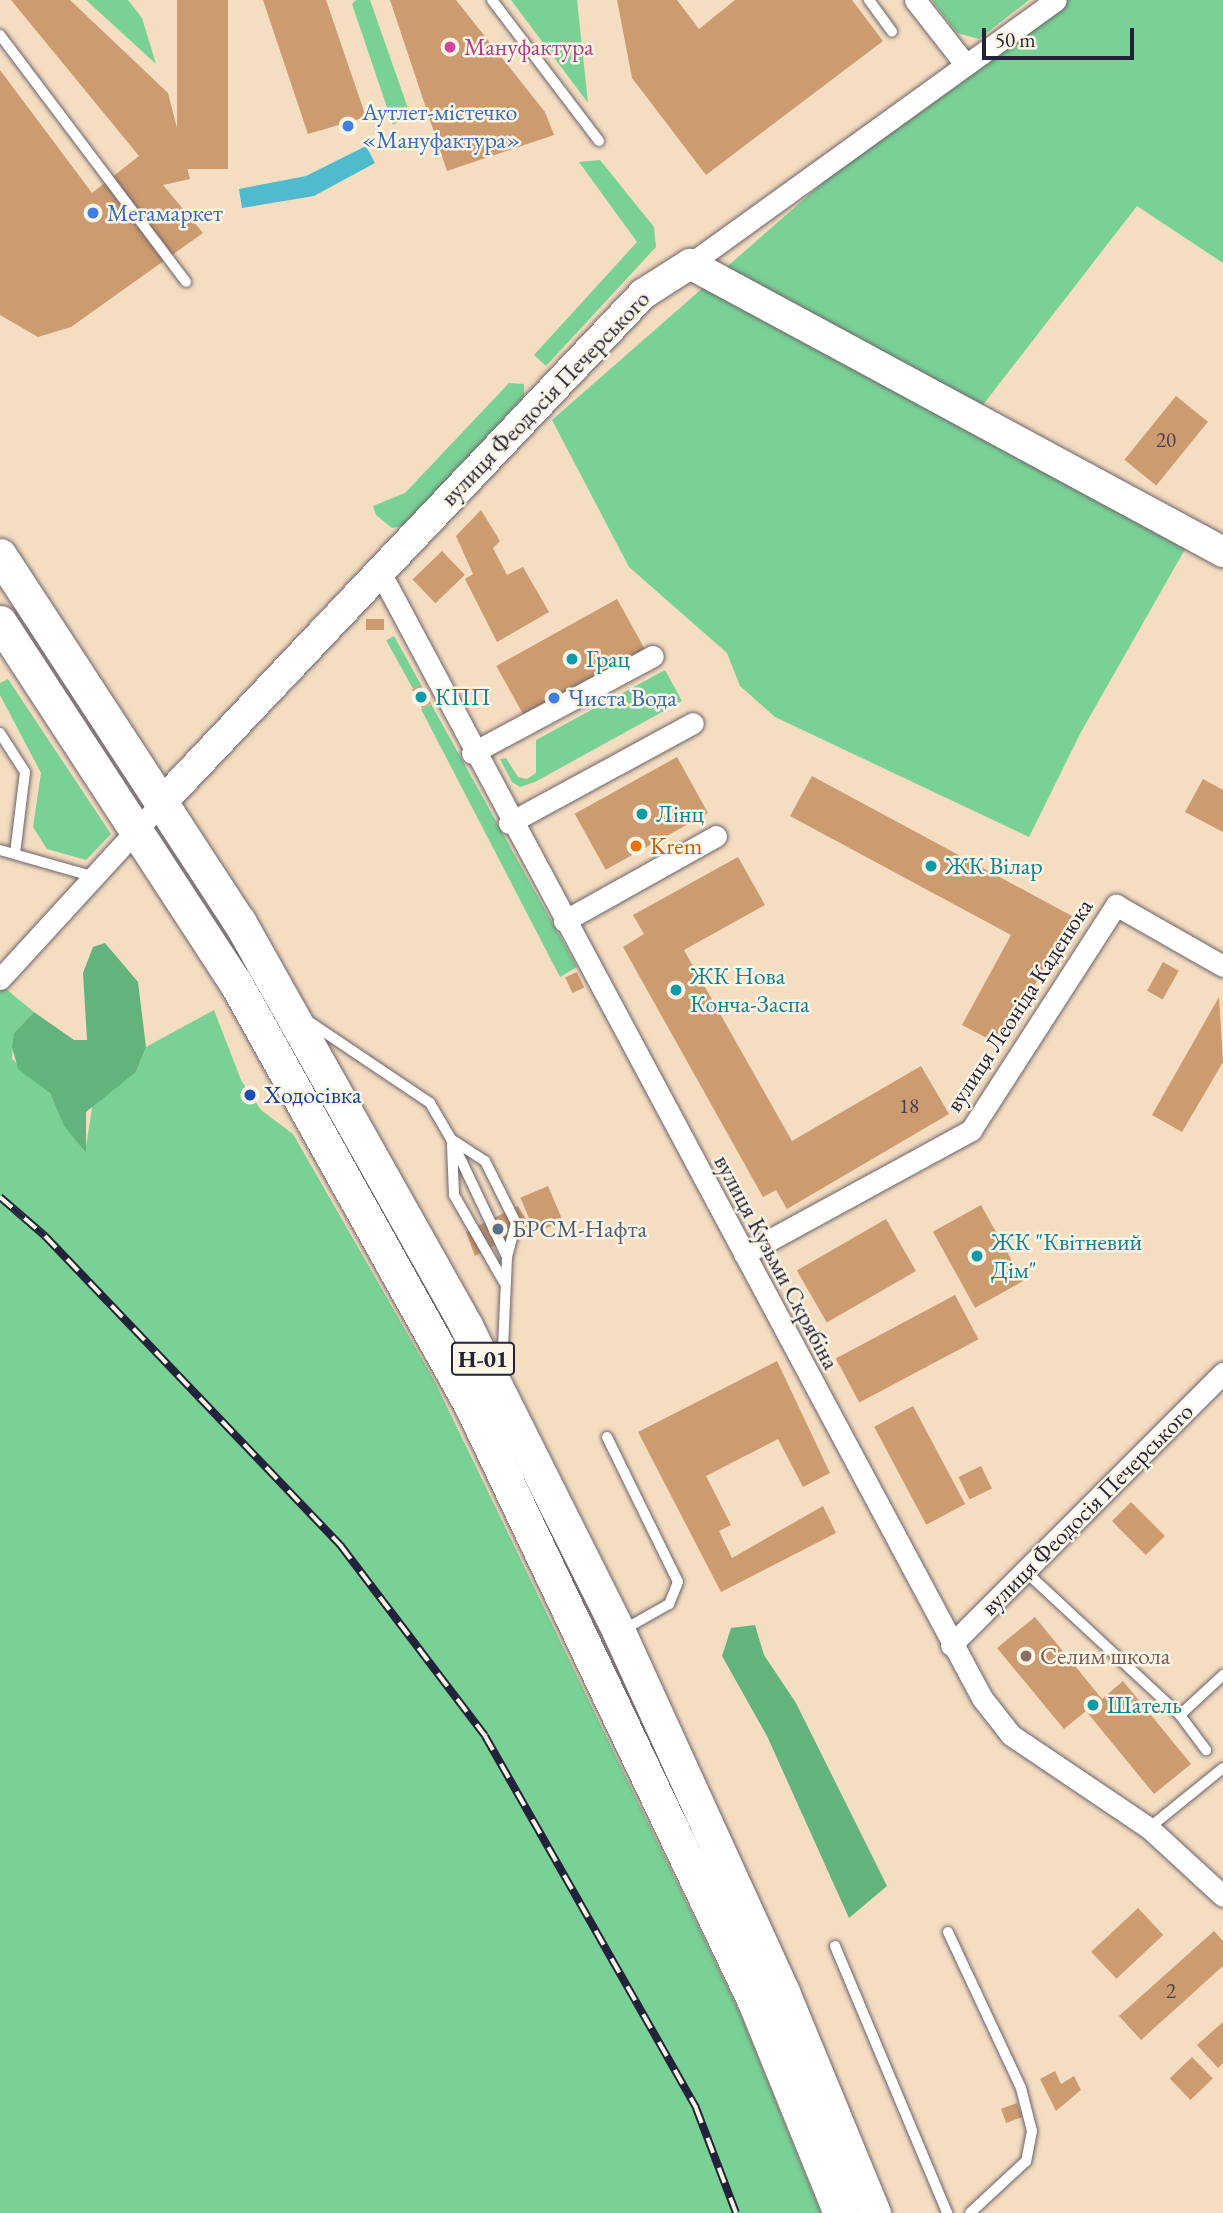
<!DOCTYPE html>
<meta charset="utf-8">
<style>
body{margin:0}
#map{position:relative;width:1223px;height:2213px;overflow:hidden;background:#f5ddc1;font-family:"EB Garamond",serif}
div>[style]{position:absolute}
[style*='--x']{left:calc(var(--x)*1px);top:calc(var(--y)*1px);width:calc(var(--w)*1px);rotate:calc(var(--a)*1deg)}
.green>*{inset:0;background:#7ad196;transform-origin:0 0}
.forest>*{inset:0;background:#63b37f}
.water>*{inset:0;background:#51bbce}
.building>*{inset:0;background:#cd9b70;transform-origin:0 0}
.roads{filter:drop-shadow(0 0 2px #6c636a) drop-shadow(0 0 2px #6c636a)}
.lane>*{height:10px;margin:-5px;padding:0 5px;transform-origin:5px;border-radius:5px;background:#fff}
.street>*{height:21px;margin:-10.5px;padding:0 10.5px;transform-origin:10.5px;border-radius:10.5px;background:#fff}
.secondary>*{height:30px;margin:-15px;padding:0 15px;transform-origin:15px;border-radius:15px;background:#fff}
.primary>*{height:33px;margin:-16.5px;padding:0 16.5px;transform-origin:16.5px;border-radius:16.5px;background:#fff}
.rail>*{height:8px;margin-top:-4px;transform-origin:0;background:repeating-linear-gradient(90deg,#fcf5e5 0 16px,#22223b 0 32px);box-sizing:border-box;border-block:2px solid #22223b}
.dots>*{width:19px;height:19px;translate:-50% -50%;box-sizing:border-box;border:4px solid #fcf5e5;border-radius:50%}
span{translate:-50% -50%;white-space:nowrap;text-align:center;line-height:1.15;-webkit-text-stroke:5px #fcf5e5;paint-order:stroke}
.number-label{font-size:21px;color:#4d4048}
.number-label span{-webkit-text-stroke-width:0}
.shield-label span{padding:2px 5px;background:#fcf5e5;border:2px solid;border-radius:5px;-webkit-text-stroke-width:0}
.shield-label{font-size:23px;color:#22223b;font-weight:700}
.hotel-label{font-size:24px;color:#b23c85}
.left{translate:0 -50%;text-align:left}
.shop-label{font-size:24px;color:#366cbe}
.street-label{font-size:24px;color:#22223b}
.culture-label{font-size:24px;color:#0d838f}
.food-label{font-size:24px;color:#c56008}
.transit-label{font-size:24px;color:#164399}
.service-label{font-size:24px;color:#4e5e75}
.education-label{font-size:24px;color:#785e54}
.scale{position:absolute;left:982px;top:28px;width:152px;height:32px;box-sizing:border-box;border:4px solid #22223b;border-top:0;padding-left:9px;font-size:21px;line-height:24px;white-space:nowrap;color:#22223b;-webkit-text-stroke:5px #fcf5e5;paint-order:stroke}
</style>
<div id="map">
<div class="green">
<i style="clip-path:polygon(86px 0,128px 0,142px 18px,156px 64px)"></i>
<i style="clip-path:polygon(356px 0,370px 0,410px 114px,393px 125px,352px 4px)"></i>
<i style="clip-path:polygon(511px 0,577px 0,588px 103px)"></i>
<i style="clip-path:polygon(932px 0,1029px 0,979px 39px,957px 33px)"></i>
<i style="clip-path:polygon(1056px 0,1223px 0,1223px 263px,1137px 206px,972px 419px,1192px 537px,1081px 732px,1029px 837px,775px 717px,740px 686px,727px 653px,629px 567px,552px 420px,930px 89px)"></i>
<i style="clip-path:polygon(600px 160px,654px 227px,656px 247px,546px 366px,534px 355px,637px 242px,579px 162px)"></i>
<i style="clip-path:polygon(509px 383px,524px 384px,524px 396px,407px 525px,392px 528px,376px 515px,373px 506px,405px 493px)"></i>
<i style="left:394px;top:636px;width:56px;height:9px;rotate:61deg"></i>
<i style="clip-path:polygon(665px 670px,682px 701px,535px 782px,520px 787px,512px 782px,500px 759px,506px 758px,518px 777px,527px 779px,536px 773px,536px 740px)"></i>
<i style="clip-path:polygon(8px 679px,111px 834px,86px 860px,47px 849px,33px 827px,41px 773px,0 695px,0 683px)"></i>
<i style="clip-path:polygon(431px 704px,577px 967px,560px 977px,421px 709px)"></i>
<i style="clip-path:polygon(0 984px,34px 1012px,14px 1033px,12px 1059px,50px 1093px,64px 1125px,85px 1152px,93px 1102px,136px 1072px,146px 1047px,214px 1010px,241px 1080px,261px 1110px,293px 1134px,434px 1380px,740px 2013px,821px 2213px,0 2213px)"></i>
</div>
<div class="forest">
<i style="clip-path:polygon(105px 943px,138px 982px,146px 1047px,136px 1072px,86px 1112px,86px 1153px,64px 1126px,50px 1093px,18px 1069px,12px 1047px,14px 1033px,34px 1012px,74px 1040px,87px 1040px,83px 973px,93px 947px)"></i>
<i style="clip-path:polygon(755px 1625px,764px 1655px,796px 1703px,887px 1886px,849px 1918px,767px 1736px,722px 1656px,731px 1628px)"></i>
</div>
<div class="water">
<i style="clip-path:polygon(366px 146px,375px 163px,314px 196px,242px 208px,239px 189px,306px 176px)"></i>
</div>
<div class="building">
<i style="clip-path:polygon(11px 0,70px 0,168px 93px,190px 179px,163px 185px,203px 233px,71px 327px,38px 337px,0 315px,0 70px,92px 193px,139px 156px)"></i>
<i style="left:177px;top:0;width:51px;height:169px"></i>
<i style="clip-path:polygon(263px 0,326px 0,366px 117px,308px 134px)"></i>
<i style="clip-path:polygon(390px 0,456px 0,545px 112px,554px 135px,447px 171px)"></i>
<i style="clip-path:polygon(617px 0,677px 0,699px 29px,735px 0,852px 0,883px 41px,706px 175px,632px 78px)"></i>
<i style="left:1176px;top:396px;width:41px;height:82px;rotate:39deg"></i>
<i style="clip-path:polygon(481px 510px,500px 541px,493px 548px,507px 575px,523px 567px,549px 612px,497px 642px,465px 579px,473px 574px,456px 536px)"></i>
<i style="left:442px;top:551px;width:33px;height:41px;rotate:46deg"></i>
<i style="left:617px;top:599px;width:63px;height:138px;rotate:61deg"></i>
<i style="left:366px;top:619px;width:18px;height:11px"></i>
<i style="left:421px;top:685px;width:21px;height:10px;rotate:62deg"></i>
<i style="left:677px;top:757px;width:64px;height:117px;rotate:61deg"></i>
<i style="clip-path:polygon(812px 776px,1072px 916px,1002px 1046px,962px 1025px,1011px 935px,790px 816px)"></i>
<i style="clip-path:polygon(1203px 779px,1223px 790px,1223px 832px,1185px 812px)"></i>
<i style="clip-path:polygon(738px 857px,765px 905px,684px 950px,792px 1141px,921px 1066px,949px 1114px,787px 1209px,776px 1190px,763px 1197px,623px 947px,644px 934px,633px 915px)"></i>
<i style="left:1163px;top:962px;width:18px;height:33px;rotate:29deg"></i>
<i style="left:577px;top:972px;width:17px;height:13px;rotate:65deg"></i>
<i style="clip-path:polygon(1219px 997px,1223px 1062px,1182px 1132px,1152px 1115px)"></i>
<i style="left:548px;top:1186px;width:38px;height:30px;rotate:67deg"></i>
<i style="left:981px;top:1205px;width:87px;height:55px;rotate:61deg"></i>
<i style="clip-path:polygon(518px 1206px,530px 1226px,475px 1256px,466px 1232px)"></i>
<i style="left:886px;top:1219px;width:60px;height:103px;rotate:60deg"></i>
<i style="left:955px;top:1295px;width:50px;height:135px;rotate:62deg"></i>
<i style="clip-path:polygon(777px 1361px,830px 1473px,803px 1487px,778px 1439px,706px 1476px,731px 1525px,719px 1531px,732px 1558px,823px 1506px,836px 1533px,721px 1592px,638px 1432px)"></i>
<i style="left:913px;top:1406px;width:111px;height:44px;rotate:62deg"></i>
<i style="left:981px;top:1466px;width:25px;height:25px;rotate:64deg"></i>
<i style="left:1131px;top:1502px;width:48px;height:27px;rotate:45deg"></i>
<i style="clip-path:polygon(1035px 1617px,1102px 1699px,1123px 1681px,1191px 1764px,1154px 1794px,1086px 1711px,1064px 1729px,997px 1648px)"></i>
<i style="left:1138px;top:1908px;width:37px;height:64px;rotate:47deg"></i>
<i style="clip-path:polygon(1214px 1931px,1223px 1941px,1223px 1966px,1141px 2040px,1119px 2016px)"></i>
<i style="clip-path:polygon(1223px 2022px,1223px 2063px,1218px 2068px,1197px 2045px)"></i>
<i style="left:1192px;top:2057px;width:30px;height:31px;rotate:46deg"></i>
<i style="clip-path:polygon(1055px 2071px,1061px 2084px,1074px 2076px,1081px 2090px,1056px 2111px,1040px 2079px)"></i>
<i style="left:1017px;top:2103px;width:15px;height:17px;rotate:70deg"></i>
</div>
<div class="roads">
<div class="lane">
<i style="--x:492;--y:0;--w:177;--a:52.8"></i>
<i style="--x:869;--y:0;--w:39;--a:54"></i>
<i style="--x:0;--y:35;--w:309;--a:53"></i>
<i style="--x:0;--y:733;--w:46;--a:57.3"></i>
<i style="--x:25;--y:772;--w:82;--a:97"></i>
<i style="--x:0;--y:850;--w:99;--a:15.9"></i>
<i style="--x:305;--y:1019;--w:151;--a:33.9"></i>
<i style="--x:430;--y:1103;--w:42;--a:59.7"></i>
<i style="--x:451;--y:1139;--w:131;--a:64.6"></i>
<i style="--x:507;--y:1257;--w:116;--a:92.5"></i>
<i style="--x:454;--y:1141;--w:37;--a:33"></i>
<i style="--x:485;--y:1161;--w:69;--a:63.4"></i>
<i style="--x:516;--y:1223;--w:34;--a:105"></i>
<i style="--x:452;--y:1145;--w:50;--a:87.7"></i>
<i style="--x:454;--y:1195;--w:100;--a:60.1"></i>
<i style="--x:607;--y:1437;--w:161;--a:63.9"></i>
<i style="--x:678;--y:1582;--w:24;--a:112"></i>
<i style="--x:669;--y:1604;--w:53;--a:150.5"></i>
<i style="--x:1026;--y:1572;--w:210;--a:42.9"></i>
<i style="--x:1180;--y:1715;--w:44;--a:53.4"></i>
<i style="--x:1180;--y:1715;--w:59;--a:-42.9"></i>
<i style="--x:1149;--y:1828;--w:95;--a:-39"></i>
<i style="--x:948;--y:1932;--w:172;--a:64.9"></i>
<i style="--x:1021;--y:2088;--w:44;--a:75.7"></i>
<i style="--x:1032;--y:2131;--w:31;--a:101"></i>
<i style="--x:1026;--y:2161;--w:76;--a:137.1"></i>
<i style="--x:835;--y:1946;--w:290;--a:67.2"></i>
</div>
<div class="street">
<i style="--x:915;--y:0;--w:81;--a:52"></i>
<i style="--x:690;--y:264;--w:451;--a:-35.8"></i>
<i style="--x:380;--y:572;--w:1277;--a:61.87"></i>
<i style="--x:982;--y:1698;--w:47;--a:51.9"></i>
<i style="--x:1011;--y:1735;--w:166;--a:34"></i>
<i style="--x:1149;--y:1828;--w:100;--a:42.6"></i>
<i style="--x:472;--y:753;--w:205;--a:-28.2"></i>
<i style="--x:509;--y:823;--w:209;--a:-28.5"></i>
<i style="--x:564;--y:921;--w:174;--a:-29.2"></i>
<i style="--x:0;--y:979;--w:244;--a:-47.5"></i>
<i style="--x:744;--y:1254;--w:259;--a:-28.6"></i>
<i style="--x:971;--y:1130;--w:268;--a:-57.2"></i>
<i style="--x:1116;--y:905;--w:123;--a:29.7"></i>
<i style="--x:951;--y:1645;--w:385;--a:-45"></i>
</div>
<div class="secondary">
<i style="--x:165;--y:799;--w:695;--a:-46.57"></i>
<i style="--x:643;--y:294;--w:56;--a:-32.6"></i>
<i style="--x:690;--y:264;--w:606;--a:28.38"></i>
</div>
<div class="primary">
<i style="--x:0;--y:555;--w:437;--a:56.9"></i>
<i style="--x:239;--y:921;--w:464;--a:60.7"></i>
<i style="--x:466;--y:1326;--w:342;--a:63.4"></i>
<i style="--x:619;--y:1632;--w:396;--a:65.5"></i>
<i style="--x:783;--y:1992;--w:239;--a:67.6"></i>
<i style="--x:0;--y:622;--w:430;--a:56.9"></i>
<i style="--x:235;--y:982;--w:485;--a:60.9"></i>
<i style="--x:471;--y:1406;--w:657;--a:64.57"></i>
<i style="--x:753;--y:1999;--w:231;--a:67.9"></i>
</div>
</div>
<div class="rail">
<i style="--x:0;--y:1197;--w:60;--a:40.9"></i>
<i style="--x:45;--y:1236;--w:429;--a:46.3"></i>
<i style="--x:341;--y:1546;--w:238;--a:52.8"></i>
<i style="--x:485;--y:1736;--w:428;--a:60.4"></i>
<i style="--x:696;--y:2108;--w:112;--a:69.1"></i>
</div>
<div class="dots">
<i style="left:450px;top:47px;background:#d1479c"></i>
<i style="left:348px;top:126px;background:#3f7fe0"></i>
<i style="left:93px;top:213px;background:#3f7fe0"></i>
<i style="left:572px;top:659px;background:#0f9aa8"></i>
<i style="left:421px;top:697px;background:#0f9aa8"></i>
<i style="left:554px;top:698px;background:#3f7fe0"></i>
<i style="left:642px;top:814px;background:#0f9aa8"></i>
<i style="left:636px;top:846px;background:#e8710a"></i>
<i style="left:931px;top:866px;background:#0f9aa8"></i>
<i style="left:676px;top:990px;background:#0f9aa8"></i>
<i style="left:250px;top:1095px;background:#1a4fb4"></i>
<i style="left:498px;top:1229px;background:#5c6f8a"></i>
<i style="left:977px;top:1256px;background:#0f9aa8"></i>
<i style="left:1026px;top:1656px;background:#8d6e63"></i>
<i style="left:1093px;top:1705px;background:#0f9aa8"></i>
</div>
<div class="number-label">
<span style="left:1166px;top:440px">20</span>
<span style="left:909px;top:1106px">18</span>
<span style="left:1171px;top:1991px">2</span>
</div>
<div class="shield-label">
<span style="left:483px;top:1359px">Н-01</span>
</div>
<div class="hotel-label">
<span class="left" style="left:464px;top:47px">Мануфактура</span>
</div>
<div class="shop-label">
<span class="left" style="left:362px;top:126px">Аутлет-містечко<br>«Мануфактура»</span>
<span class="left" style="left:107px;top:213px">Мегамаркет</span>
<span class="left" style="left:568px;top:698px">Чиста Вода</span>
</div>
<div class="street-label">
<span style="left:545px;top:398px;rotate:-46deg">вулиця Феодосія Печерського</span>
<span style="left:1019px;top:1005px;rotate:-57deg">вулиця Леоніда Каденюка</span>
<span style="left:777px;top:1262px;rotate:62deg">вулиця Кузьми Скрябіна</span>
<span style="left:1087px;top:1509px;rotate:-45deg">вулиця Феодосія Печерського</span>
</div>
<div class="culture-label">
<span class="left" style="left:586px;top:659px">Грац</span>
<span class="left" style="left:435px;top:697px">КПП</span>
<span class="left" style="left:656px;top:814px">Лінц</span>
<span class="left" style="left:945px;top:866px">ЖК Вілар</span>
<span class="left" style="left:690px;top:990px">ЖК Нова<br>Конча-Заспа</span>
<span class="left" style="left:991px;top:1256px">ЖК "Квітневий<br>Дім"</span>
<span class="left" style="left:1107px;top:1705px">Шатель</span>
</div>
<div class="food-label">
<span class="left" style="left:650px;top:846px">Krem</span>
</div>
<div class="transit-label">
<span class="left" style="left:264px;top:1095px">Ходосівка</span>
</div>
<div class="service-label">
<span class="left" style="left:512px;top:1229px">БРСМ-Нафта</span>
</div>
<div class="education-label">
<span class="left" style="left:1040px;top:1656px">Селим школа</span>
</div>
<div class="scale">50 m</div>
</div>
